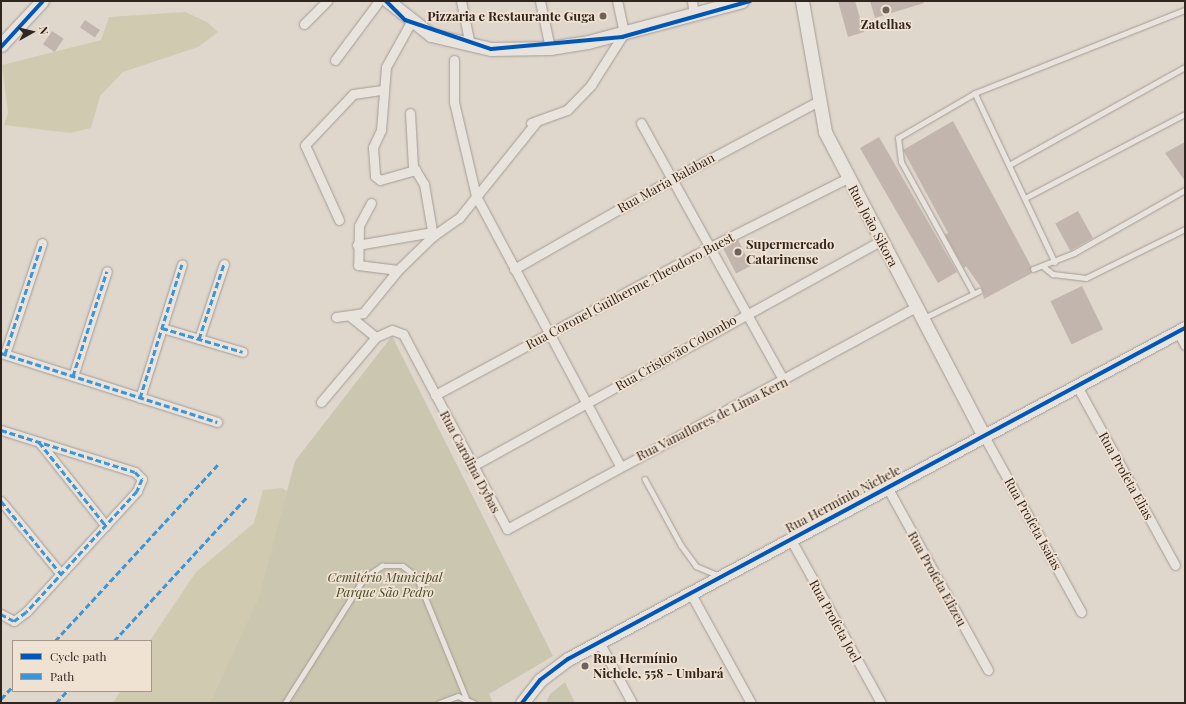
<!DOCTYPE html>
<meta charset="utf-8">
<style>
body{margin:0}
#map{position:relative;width:1186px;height:704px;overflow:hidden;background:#dfd6cc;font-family:"Playfair Display",serif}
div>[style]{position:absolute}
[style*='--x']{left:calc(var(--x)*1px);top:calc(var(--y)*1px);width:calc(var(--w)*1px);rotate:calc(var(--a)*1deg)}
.green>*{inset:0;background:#d0cbb0}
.cemetery>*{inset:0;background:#cbc6af}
.building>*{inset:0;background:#c2b5ad;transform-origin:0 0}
.roads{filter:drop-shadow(0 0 1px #a49c95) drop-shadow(0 0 1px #a49c95)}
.lane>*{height:4.5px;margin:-2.25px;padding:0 2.25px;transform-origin:2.25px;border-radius:2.25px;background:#e8e3dc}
.street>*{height:9px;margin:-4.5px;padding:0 4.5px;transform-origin:4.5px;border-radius:4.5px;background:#e8e3dc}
.secondary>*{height:13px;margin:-6.5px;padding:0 6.5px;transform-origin:6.5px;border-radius:6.5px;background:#e8e3dc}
.quiet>*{height:3px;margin-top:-1.5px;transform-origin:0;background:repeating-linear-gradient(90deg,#3d95d5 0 6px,transparent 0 9px)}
.cycleway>*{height:4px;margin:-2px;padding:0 2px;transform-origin:2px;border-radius:2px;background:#0057b8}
.dots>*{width:11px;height:11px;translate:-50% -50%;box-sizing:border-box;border:2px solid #f0e2d2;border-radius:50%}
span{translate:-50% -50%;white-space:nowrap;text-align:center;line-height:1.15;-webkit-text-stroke:3.5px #f0e2d2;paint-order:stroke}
.poi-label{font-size:13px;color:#31251f;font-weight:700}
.right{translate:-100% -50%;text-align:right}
.left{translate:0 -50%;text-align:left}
.street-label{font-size:13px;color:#31251f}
.park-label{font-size:13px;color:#484b28;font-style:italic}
.frame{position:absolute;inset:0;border:2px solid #31251f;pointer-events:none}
.legend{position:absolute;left:12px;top:640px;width:140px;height:52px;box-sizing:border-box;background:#f0e2d2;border:1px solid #a4968a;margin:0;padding:5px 7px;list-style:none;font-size:12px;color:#31251f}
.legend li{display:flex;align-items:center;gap:8px;height:20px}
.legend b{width:20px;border:1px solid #a4968a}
.north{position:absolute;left:12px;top:12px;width:40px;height:40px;-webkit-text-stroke:3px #f0e2d2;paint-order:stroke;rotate:82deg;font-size:11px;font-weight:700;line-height:16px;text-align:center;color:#31251f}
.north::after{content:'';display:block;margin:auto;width:14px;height:18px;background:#31251f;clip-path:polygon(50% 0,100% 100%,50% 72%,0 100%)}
</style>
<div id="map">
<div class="green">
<i style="clip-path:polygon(185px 12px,207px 22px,218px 32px,198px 47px,123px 72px,100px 96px,91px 128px,70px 133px,4px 125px,8px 113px,2px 65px,101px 40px,109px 17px)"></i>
<i style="clip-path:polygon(282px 488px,304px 502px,221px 703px,113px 703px,120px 691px,151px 691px,150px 641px,153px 636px,196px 572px,254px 523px,263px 490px)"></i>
</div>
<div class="cemetery">
<i style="clip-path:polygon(392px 336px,553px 656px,489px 694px,493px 703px,210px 703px,259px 597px,295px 461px)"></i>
<i style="clip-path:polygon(565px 682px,575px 703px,546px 703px,550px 694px)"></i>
</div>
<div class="building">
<i style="clip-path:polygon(838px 1px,855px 1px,864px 32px,848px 37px)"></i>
<i style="clip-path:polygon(870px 1px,923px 1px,924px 3px,875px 18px)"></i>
<i style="left:85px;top:20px;width:18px;height:9px;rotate:34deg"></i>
<i style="left:52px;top:31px;width:14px;height:16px;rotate:34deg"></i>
<i style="clip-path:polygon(953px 121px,1031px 266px,1032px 273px,984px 299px,982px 289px,966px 266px,964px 268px,945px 235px,948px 233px,903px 150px)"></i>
<i style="left:879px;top:137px;width:156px;height:22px;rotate:60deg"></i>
<i style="clip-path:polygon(1185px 142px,1185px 181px,1165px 153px)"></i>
<i style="left:1078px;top:211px;width:31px;height:26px;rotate:61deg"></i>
<i style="left:738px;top:240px;width:29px;height:17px;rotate:63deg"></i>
<i style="left:1082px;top:286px;width:48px;height:35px;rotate:64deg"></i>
</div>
<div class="roads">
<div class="lane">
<i style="--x:975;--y:93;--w:187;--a:64.7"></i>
<i style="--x:1009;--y:165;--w:201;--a:-29.1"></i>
<i style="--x:1025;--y:198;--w:181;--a:-27.7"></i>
<i style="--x:1043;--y:266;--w:13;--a:39"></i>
<i style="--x:1053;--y:274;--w:33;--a:7"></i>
<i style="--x:1086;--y:278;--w:110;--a:-26.3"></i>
<i style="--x:1033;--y:269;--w:44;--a:-21.3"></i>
<i style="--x:1074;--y:253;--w:128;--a:-29.6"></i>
<i style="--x:973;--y:293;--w:149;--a:-118.8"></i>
<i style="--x:901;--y:162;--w:24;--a:-97"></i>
<i style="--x:898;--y:138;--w:89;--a:-30.3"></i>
<i style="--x:975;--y:93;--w:226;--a:-21.6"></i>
<i style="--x:924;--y:318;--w:61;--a:-26.1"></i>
<i style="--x:645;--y:479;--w:75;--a:61.4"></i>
<i style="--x:681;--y:545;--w:26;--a:54"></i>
<i style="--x:696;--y:566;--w:23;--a:23"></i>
<i style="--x:285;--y:703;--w:148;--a:-57.7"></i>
<i style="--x:364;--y:578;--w:22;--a:-34"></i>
<i style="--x:382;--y:566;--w:21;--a:0"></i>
<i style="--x:403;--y:566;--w:18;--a:38"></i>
<i style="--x:417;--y:577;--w:130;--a:67.8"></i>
<i style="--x:439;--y:703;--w:20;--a:-20"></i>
<i style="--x:458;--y:696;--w:17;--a:24"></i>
</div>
<div class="street">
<i style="--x:461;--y:1;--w:45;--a:78.4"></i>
<i style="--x:540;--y:1;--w:48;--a:78"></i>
<i style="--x:692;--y:1;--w:14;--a:82"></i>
<i style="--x:411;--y:22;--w:51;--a:119.1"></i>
<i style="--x:386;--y:67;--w:63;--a:94.5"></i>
<i style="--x:381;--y:130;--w:19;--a:115"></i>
<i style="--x:373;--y:147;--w:29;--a:86"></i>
<i style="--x:375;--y:176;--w:6;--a:39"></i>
<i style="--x:380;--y:180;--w:37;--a:-16"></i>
<i style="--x:304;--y:24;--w:33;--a:-45"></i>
<i style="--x:335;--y:60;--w:74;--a:-53.3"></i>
<i style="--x:454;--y:60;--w:42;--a:90"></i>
<i style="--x:454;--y:102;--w:97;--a:76.8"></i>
<i style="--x:476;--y:196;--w:306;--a:61.9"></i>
<i style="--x:410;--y:113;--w:53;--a:86.8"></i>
<i style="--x:413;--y:166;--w:21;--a:59"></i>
<i style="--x:424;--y:184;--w:53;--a:80.2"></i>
<i style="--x:531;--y:123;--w:38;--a:-20"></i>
<i style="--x:567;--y:110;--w:35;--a:-46"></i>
<i style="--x:591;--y:85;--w:62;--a:-57.6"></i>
<i style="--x:624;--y:33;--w:33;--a:-102"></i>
<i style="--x:641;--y:123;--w:295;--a:61"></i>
<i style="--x:371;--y:203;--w:26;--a:118"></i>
<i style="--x:359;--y:226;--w:39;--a:91"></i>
<i style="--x:358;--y:265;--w:40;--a:7.1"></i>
<i style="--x:339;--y:220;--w:82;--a:-114.4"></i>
<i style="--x:305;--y:145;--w:70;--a:-46.7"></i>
<i style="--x:353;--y:94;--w:28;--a:-8"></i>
<i style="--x:357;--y:245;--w:77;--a:-9.7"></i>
<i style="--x:514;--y:269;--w:182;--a:-29.7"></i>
<i style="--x:672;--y:179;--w:166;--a:-28"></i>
<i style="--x:336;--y:317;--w:27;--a:-8"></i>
<i style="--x:363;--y:313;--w:55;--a:-50.9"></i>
<i style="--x:398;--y:270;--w:49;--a:-44.2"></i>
<i style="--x:433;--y:236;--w:32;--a:-35"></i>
<i style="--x:459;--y:218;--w:124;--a:-51.2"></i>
<i style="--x:351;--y:317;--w:32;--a:39"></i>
<i style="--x:376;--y:337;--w:17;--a:-24"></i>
<i style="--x:392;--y:330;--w:12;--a:20"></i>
<i style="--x:403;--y:334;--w:221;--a:61.9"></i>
<i style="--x:507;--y:529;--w:465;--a:-28.5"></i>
<i style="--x:162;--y:328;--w:84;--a:16.5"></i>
<i style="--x:1178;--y:332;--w:15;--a:62"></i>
<i style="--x:199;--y:339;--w:79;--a:-71.6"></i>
<i style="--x:1;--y:353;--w:227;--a:17.7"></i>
<i style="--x:5;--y:354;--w:117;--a:-71.6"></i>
<i style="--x:73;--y:376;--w:110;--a:-72.1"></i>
<i style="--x:1077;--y:386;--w:204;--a:61.3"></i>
<i style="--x:435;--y:395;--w:312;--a:-28.3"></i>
<i style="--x:710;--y:247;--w:154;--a:-26.6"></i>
<i style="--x:140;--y:398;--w:140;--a:-72.6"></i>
<i style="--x:321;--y:402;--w:85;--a:-49.8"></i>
<i style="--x:1;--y:430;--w:140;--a:17.4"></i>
<i style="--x:135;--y:472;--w:10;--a:45"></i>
<i style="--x:142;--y:479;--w:13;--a:113"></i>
<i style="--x:137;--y:491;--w:164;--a:132.5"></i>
<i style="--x:26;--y:612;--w:15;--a:143"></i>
<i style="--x:14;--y:621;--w:15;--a:-152"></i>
<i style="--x:984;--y:436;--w:201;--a:61.1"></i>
<i style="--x:39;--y:442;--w:107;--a:51.4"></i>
<i style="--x:471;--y:467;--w:468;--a:-28.9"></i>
<i style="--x:887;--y:487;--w:209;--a:61.1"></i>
<i style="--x:1;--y:501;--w:94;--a:50.6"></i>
<i style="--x:790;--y:538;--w:188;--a:61.1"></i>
<i style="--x:691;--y:594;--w:124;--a:61.2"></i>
<i style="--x:599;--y:642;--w:69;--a:61.6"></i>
</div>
<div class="secondary">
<i style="--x:388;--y:1;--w:55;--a:38.3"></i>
<i style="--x:431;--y:35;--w:62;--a:13.1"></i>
<i style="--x:491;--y:49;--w:59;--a:-1"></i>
<i style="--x:550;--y:48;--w:38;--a:-9"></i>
<i style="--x:588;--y:42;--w:159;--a:-14.9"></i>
<i style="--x:802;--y:1;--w:133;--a:80"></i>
<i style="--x:825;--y:132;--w:343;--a:62.4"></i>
<i style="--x:1;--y:45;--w:60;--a:-47"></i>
<i style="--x:522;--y:703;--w:29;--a:-52"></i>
<i style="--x:540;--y:680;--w:35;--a:-37"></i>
<i style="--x:568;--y:659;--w:700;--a:-28.21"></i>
</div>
</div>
<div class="quiet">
<i style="--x:162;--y:328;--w:84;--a:16.5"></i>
<i style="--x:199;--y:339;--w:79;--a:-71.6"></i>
<i style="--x:1;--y:353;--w:227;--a:17.7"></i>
<i style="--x:5;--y:354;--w:117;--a:-71.6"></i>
<i style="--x:73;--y:376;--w:110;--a:-72.1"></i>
<i style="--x:140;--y:398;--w:140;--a:-72.6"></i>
<i style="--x:1;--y:430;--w:140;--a:17.4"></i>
<i style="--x:135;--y:472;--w:10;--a:45"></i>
<i style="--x:142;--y:479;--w:13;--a:113"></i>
<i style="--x:137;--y:491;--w:164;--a:132.5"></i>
<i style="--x:26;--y:612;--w:15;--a:143"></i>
<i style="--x:14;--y:621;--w:15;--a:-152"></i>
<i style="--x:39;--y:442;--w:107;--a:51.4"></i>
<i style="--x:1;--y:501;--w:94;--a:50.6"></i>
<i style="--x:55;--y:641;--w:242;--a:-47.3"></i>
<i style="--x:114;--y:641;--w:195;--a:-47.3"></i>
<i style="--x:1;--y:699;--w:18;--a:-47"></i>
<i style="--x:56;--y:703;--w:16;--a:-47"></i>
</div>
<div class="cycleway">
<i style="--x:386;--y:1;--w:27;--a:45"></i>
<i style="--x:405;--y:20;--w:91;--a:18.6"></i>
<i style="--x:491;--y:49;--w:132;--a:-5.2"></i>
<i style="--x:622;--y:37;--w:133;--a:-15.7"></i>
<i style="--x:1;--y:47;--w:62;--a:-47.6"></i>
<i style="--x:522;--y:703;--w:29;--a:-52"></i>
<i style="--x:540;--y:680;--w:35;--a:-37"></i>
<i style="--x:568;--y:659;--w:700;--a:-28.21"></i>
</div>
<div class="dots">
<i style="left:886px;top:10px;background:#6e635c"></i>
<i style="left:603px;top:16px;background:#6e635c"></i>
<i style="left:738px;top:252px;background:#6e635c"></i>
<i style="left:585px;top:666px;background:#6e635c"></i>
</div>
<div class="poi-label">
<span class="right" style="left:595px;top:16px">Pizzaria e Restaurante Guga</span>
<span style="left:886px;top:24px">Zatelhas</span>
<span class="left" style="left:746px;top:252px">Supermercado<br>Catarinense</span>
<span class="left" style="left:593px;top:666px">Rua Hermínio<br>Nichele, 558 - Umbará</span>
</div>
<div class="street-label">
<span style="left:666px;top:183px;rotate:-29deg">Rua Maria Balaban</span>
<span style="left:873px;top:226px;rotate:62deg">Rua João Sikora</span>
<span style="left:630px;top:291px;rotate:-28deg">Rua Coronel Guilherme Theodoro Buest</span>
<span style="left:676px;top:353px;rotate:-30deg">Rua Cristovão Colombo</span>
<span style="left:712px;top:419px;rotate:-27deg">Rua Vanaflores de Lima Kern</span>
<span style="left:470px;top:462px;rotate:62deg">Rua Carolina Dybas</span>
<span style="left:1126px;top:476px;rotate:61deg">Rua Profeta Elias</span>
<span style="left:843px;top:499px;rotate:-28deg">Rua Hermínio Nichele</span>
<span style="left:1033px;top:524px;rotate:61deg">Rua Profeta Isaías</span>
<span style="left:937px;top:579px;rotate:61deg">Rua Profeta Elizeu</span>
<span style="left:835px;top:621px;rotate:61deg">Rua Profeta Joel</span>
</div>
<div class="park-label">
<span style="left:385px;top:585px">Cemitério Municipal<br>Parque São Pedro</span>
</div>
<div class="frame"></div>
<ul class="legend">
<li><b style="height:5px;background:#0057b8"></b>Cycle path</li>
<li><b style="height:5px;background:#3d95d5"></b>Path</li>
</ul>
<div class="north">N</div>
</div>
